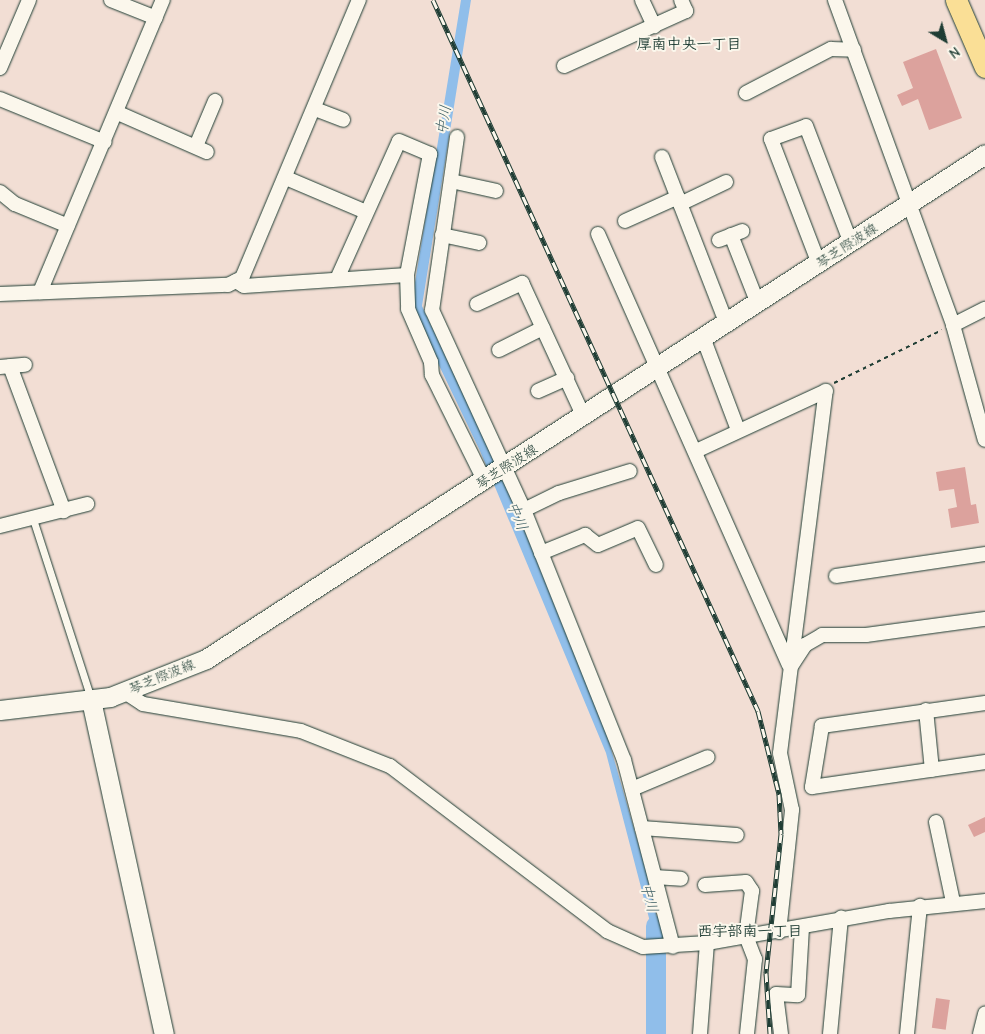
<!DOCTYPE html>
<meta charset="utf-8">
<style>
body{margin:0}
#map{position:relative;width:985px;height:1034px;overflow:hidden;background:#f2ded4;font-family:"Comic Neue","Klee One",sans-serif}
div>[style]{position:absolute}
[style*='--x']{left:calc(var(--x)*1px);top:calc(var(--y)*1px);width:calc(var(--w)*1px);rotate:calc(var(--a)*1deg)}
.water>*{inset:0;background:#90beea}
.river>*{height:20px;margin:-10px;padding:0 10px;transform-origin:10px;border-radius:10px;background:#90beea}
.building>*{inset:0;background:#dca29d;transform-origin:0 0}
.path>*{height:2px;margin-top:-1px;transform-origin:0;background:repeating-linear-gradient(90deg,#1f3d34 0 4px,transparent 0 8px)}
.roads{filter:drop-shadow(0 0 1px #1f3d34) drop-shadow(0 0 1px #1f3d34)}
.lane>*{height:7px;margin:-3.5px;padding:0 3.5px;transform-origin:3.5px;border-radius:3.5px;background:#fbf7ec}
.street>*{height:14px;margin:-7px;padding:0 7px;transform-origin:7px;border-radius:7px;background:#fbf7ec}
.secondary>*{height:19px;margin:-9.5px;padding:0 9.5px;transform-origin:9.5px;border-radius:9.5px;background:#fbf7ec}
.primary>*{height:21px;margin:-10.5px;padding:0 10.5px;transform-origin:10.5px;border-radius:10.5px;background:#fadf96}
.rail>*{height:5px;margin-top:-2.5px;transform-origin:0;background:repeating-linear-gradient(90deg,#fbf7ec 0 9px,#1f3d34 0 18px);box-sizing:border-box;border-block:1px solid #1f3d34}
span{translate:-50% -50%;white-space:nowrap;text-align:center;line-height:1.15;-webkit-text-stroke:4px #fbf7ec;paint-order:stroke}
.street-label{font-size:14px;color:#1f3d34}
.neighbourhood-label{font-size:15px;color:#1f3d34;font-weight:700}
.water-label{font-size:15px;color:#3b5d62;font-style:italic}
.north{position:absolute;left:920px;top:15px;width:50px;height:50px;-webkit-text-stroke:4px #fbf7ec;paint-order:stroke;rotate:143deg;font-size:14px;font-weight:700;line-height:20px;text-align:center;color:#1f3d34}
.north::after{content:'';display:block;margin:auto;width:18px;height:22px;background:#1f3d34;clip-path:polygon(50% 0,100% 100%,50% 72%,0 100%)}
</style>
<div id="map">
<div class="water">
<i style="clip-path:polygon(461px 0,471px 0,422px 306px,508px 488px,599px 707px,645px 867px,663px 942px,656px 945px,606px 753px,480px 451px,411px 307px)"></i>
</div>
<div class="river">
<i style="--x:656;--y:1034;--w:108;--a:-90"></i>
</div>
<div class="building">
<i style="clip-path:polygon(936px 49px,962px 118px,929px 130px,918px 99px,902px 106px,897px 95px,913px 88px,903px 62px)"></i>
<i style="clip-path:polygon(965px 467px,971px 505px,976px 504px,979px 523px,951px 528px,948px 509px,957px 507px,954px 489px,939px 491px,936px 472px)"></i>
<i style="clip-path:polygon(985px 817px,985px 832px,974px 837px,968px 825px)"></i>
<i style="left:936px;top:998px;width:14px;height:30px;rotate:8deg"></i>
</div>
<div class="path">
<i style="--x:834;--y:383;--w:120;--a:-26.1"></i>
</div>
<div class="roads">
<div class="lane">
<i style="--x:33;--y:519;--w:189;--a:72.1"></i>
</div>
<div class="street">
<i style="--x:111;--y:0;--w:48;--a:21.8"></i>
<i style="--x:642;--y:0;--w:29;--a:65"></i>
<i style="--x:835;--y:0;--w:346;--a:70"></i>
<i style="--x:953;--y:325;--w:119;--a:74.5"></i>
<i style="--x:564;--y:66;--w:134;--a:-24.3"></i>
<i style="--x:686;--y:11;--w:12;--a:-114"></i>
<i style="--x:0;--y:68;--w:74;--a:-66.9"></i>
<i style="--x:746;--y:93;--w:96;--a:-27.4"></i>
<i style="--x:831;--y:49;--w:23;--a:2"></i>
<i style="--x:0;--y:99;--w:113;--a:22.3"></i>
<i style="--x:315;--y:109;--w:30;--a:21"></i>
<i style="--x:118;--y:113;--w:97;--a:23.7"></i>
<i style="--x:457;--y:137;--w:175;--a:98.2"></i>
<i style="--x:432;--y:310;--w:220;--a:65.3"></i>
<i style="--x:524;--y:510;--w:269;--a:68.2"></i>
<i style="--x:624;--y:760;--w:193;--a:75.3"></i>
<i style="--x:196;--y:146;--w:49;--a:-67.1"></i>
<i style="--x:662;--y:157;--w:180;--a:68.8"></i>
<i style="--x:286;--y:178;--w:87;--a:23"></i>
<i style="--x:451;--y:181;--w:46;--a:12.5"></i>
<i style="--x:0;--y:192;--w:19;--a:39"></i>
<i style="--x:15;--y:204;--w:57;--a:22.5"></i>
<i style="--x:680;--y:204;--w:51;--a:-25.6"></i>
<i style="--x:625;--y:221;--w:58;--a:-24.4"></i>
<i style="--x:598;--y:234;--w:471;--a:66.1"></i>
<i style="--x:442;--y:235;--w:38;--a:12"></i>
<i style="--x:731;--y:235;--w:74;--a:68.6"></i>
<i style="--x:719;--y:240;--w:25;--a:-21"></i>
<i style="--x:819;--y:264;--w:134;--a:-111"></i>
<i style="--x:771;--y:139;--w:37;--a:-20"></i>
<i style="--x:806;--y:126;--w:125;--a:69"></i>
<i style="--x:337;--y:279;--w:151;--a:-65.8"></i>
<i style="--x:399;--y:141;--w:34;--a:23"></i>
<i style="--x:430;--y:154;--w:123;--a:100.8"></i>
<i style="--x:407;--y:275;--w:34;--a:88"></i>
<i style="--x:408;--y:309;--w:58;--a:66.5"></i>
<i style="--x:431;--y:362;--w:13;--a:86"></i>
<i style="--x:432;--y:375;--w:119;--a:63.6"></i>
<i style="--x:236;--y:281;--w:9;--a:32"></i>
<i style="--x:244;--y:286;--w:163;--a:-3.9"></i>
<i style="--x:40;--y:292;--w:317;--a:-67.2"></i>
<i style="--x:0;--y:294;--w:228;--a:-2.3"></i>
<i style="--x:228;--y:285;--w:16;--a:-27"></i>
<i style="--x:242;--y:278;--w:302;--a:-67.2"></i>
<i style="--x:477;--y:304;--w:50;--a:-25"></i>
<i style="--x:522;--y:283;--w:148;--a:65.2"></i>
<i style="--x:953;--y:325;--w:36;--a:-27"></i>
<i style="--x:704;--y:340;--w:96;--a:69.3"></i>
<i style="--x:499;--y:350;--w:49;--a:-26.6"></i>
<i style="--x:10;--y:366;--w:155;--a:69.6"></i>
<i style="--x:0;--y:367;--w:25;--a:-5"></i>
<i style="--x:538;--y:391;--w:32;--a:-24"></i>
<i style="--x:696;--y:451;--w:143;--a:-24.8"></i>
<i style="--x:524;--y:510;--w:39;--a:-26"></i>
<i style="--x:559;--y:493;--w:74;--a:-17.2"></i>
<i style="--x:0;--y:526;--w:90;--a:-14.2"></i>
<i style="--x:541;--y:553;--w:48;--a:-22.2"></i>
<i style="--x:585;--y:535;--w:16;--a:38"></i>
<i style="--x:598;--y:545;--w:43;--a:-23"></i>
<i style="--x:638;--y:528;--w:41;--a:64.1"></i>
<i style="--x:836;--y:576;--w:151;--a:-8.4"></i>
<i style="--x:792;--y:665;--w:24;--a:-57"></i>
<i style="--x:805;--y:645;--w:20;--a:-30"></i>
<i style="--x:822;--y:635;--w:44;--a:0"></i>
<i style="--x:866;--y:635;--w:120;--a:-7.7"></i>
<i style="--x:126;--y:693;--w:20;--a:33"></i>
<i style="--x:143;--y:704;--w:160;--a:9.7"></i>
<i style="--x:301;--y:731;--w:96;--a:21.5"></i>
<i style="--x:390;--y:766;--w:273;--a:37.2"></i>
<i style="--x:607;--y:931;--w:39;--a:24"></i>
<i style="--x:643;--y:947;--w:64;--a:-3.6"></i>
<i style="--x:707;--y:943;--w:185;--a:-10"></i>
<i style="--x:889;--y:911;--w:97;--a:-5.9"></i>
<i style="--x:985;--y:703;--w:165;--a:172"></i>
<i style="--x:822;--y:726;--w:62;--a:99.3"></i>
<i style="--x:812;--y:787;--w:175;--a:-8.2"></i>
<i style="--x:926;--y:710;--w:60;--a:84.3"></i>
<i style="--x:632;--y:789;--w:82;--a:-22.8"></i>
<i style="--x:936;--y:822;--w:82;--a:78"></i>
<i style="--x:642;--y:828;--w:95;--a:4.2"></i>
<i style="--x:655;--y:877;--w:26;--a:4"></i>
<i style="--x:705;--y:885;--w:41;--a:-4.2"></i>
<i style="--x:746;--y:882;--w:11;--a:56"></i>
<i style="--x:752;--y:891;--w:45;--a:97.6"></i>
<i style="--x:746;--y:936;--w:25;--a:69"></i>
<i style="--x:755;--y:959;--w:75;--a:96.1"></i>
<i style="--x:779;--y:932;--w:123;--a:-83.9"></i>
<i style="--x:792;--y:810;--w:58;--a:-101.9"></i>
<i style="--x:780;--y:753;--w:365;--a:-82.8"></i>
<i style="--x:700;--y:1034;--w:91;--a:-85.6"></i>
<i style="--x:781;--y:1034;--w:40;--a:-97.1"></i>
<i style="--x:776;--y:994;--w:22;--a:3"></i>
<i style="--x:798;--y:995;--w:68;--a:-86.6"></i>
<i style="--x:830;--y:1034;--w:117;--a:-84.6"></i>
<i style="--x:907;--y:1034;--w:129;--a:-84.2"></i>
<i style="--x:980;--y:1034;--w:21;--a:-76"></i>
</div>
<div class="secondary">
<i style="--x:91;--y:700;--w:342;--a:77.7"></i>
<i style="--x:0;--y:710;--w:111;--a:-6.7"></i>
<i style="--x:110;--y:697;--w:103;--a:-21.6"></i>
<i style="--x:206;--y:659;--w:928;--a:-32.95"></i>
</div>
<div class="primary">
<i style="--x:956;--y:0;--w:73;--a:66.6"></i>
</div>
</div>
<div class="rail">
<i style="--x:433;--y:0;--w:782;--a:65.43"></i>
<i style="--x:758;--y:711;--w:86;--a:75.8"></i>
<i style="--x:779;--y:794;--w:40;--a:87.1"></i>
<i style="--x:781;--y:834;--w:140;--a:96.2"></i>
<i style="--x:766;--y:973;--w:61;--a:86.2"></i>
</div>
<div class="street-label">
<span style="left:847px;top:246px;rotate:-33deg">琴芝際波線</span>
<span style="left:507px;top:467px;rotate:-33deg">琴芝際波線</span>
<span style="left:162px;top:677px;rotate:-22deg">琴芝際波線</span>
</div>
<div class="neighbourhood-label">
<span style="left:689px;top:45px">厚南中央一丁目</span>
<span style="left:750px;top:932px">西宇部南一丁目</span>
</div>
<div class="water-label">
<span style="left:444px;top:120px;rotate:-81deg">中川</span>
<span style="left:517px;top:516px;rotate:68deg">中川</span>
<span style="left:649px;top:898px;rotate:76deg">中川</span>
</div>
<div class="north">N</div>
</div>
